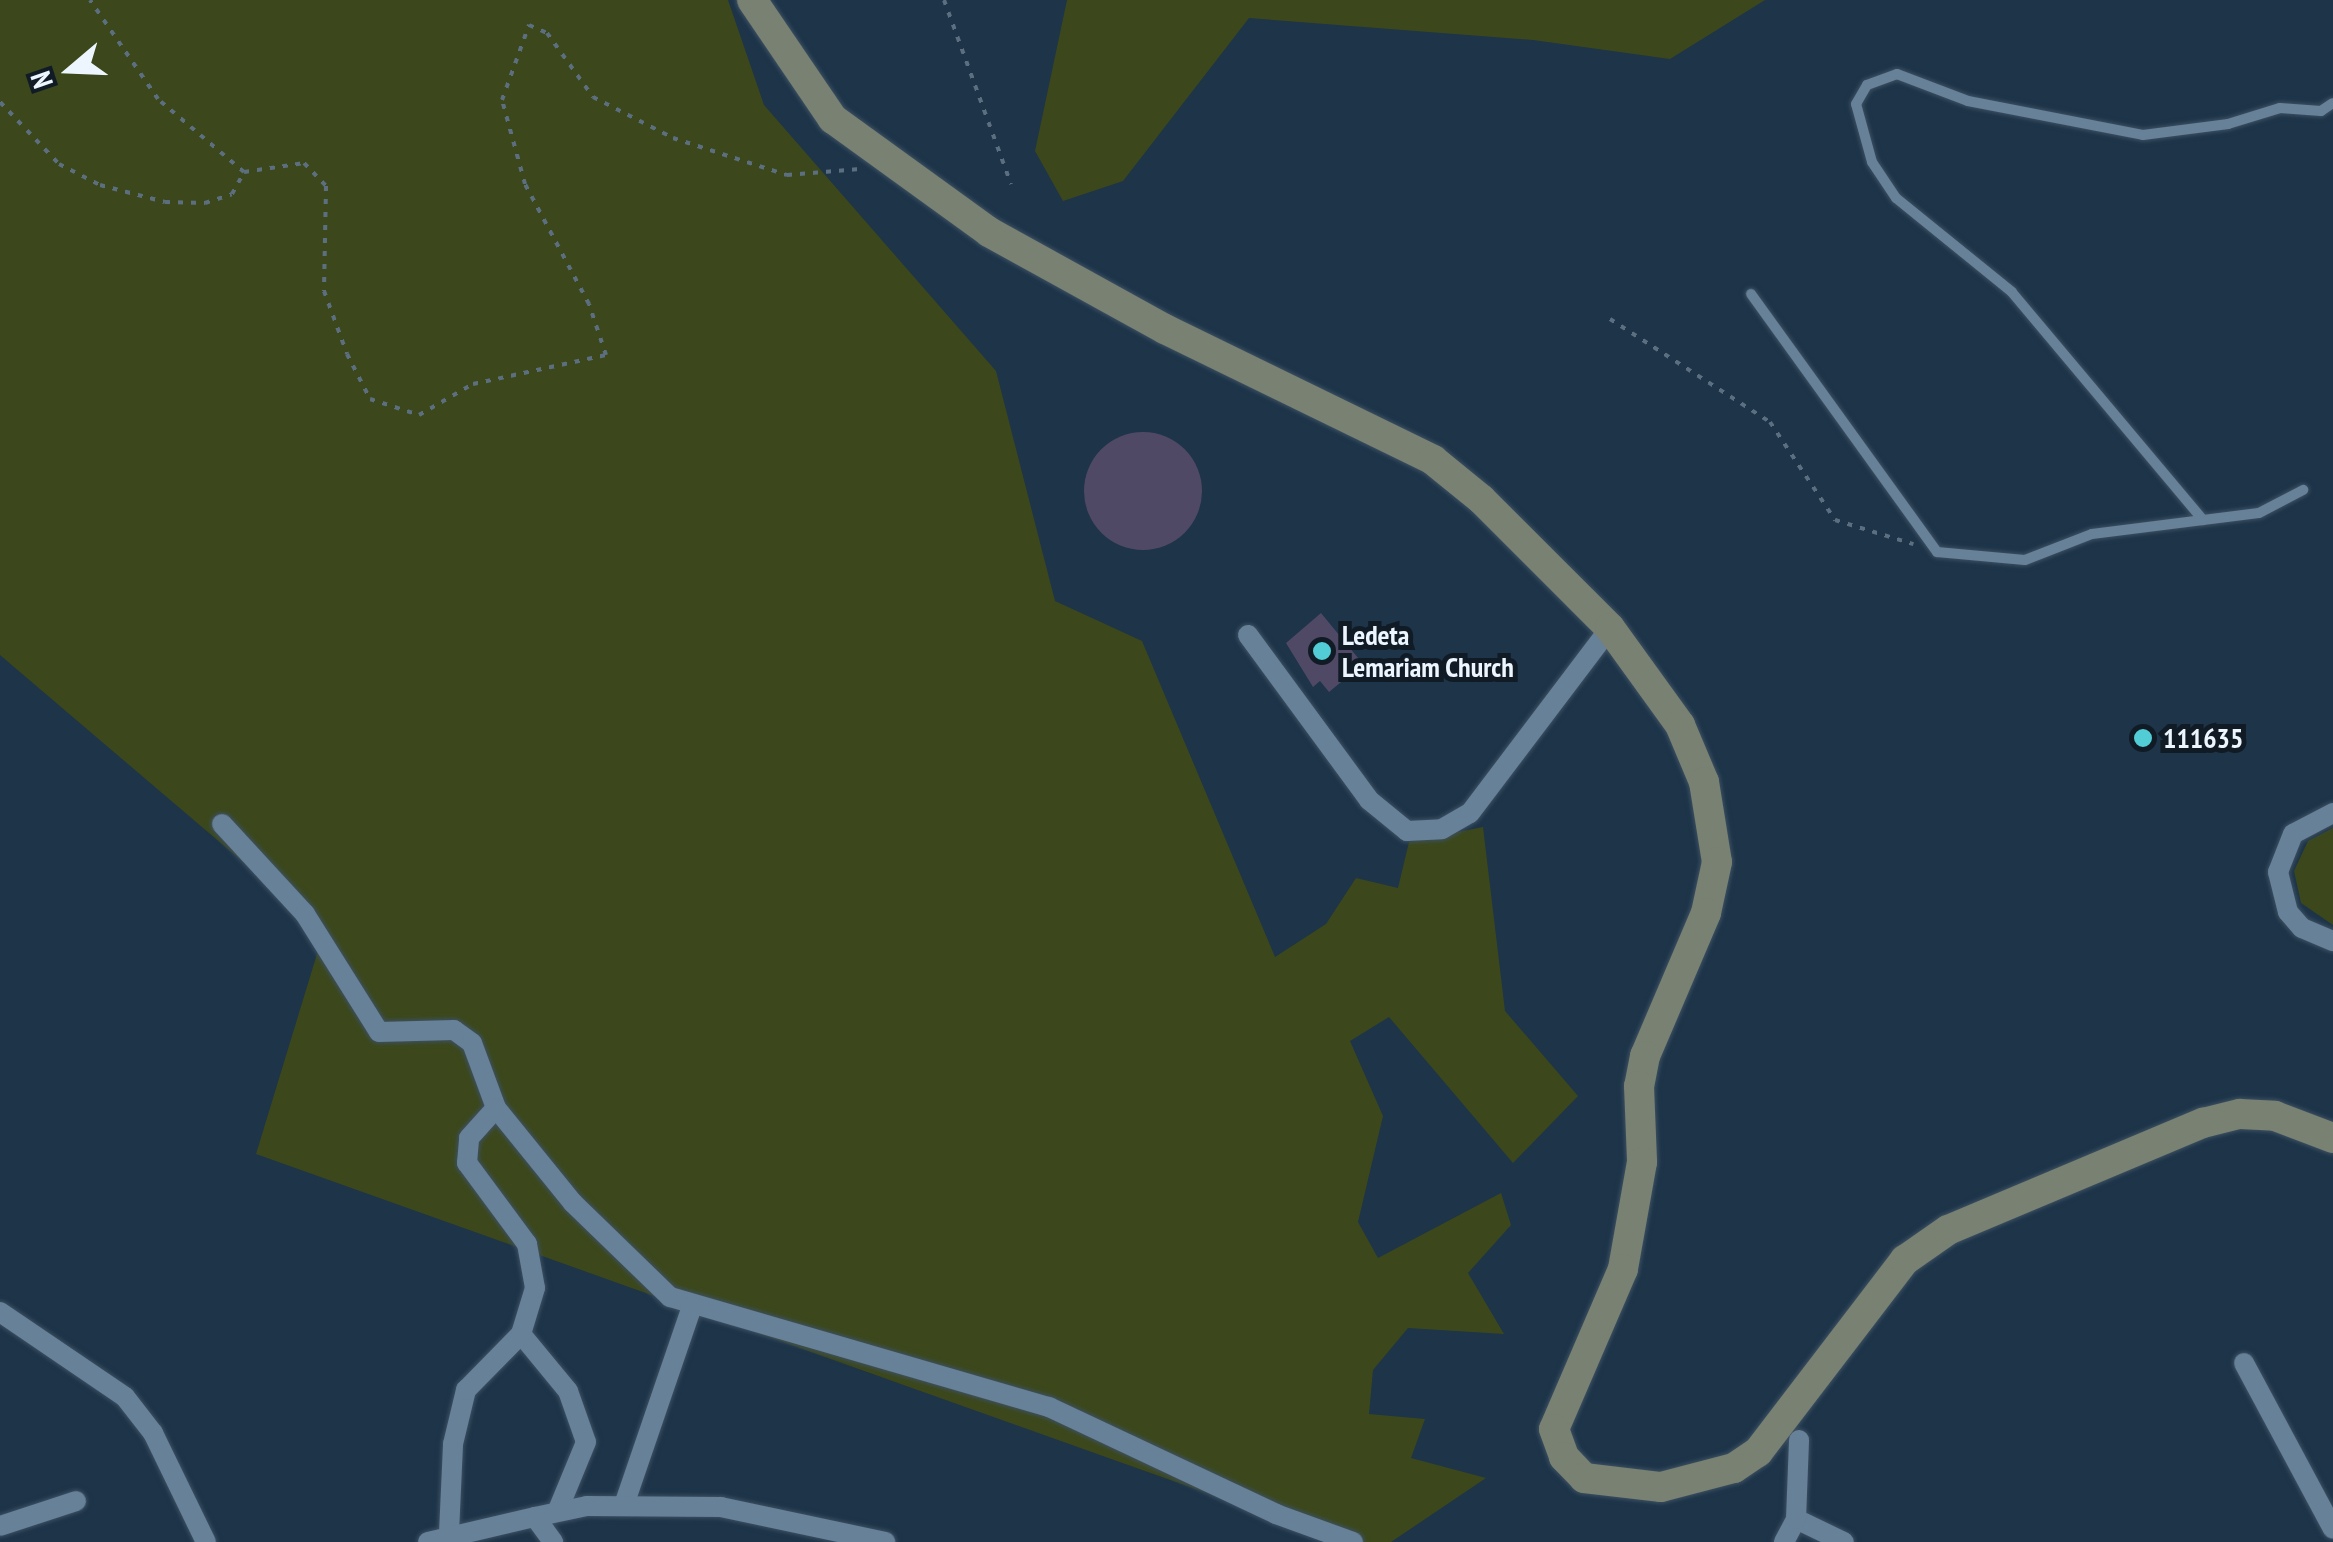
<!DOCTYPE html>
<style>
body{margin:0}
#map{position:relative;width:2333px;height:1542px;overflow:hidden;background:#1d3449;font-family:"PT Sans Narrow",sans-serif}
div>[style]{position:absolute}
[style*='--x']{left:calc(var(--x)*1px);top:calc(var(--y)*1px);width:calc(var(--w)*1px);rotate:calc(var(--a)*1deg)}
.green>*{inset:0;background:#3c481b}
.building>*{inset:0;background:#504966}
.round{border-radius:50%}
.path>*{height:4px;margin-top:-2px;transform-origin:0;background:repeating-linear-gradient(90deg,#5c6f80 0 5px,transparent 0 13px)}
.roads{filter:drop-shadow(0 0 2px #3d5061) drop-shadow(0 0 2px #3d5061)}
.lane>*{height:10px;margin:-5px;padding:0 5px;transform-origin:5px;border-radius:5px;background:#678199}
.street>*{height:20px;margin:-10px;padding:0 10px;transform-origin:10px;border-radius:10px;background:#678199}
.secondary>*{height:30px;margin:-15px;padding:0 15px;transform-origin:15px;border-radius:15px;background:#788172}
.dots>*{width:28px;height:28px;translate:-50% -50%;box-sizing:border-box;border:5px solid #111b25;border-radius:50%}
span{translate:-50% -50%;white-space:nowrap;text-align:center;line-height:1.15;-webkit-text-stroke:10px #111b25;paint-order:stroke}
.poi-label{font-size:28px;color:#edf6fe;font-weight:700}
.left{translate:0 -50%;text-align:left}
.north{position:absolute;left:20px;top:20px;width:100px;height:100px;-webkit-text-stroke:8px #111b25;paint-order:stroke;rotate:251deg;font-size:28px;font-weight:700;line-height:40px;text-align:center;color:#edf6fe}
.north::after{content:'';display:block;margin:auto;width:35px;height:45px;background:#edf6fe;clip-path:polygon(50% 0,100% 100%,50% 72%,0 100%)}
</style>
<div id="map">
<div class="green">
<i style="clip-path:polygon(0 0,728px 0,764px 105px,996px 371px,1055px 601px,1142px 641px,1275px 957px,1326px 924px,1356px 878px,1398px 888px,1409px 842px,1483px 827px,1505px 1011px,1578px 1096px,1513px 1163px,1389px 1017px,1350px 1041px,1383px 1116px,1358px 1222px,1378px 1258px,1501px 1193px,1511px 1225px,1468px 1273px,1504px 1334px,1408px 1328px,1373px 1370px,1369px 1414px,1425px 1419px,1411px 1458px,1486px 1478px,1391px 1542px,1344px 1542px,256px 1154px,324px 931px,0 655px)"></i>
<i style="clip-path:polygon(1067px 0,1765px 0,1670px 59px,1533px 40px,1249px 18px,1123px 181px,1063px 201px,1035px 151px)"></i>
<i style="clip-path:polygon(2333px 828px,2333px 925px,2301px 903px,2294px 871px,2308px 841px)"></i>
</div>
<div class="building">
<i class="round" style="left:1084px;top:432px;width:118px;height:118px"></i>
<i style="clip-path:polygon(1321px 613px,1363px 664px,1329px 692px,1320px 681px,1313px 687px,1286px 643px)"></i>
</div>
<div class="path">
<i style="--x:944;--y:0;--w:196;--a:70"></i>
<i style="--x:0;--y:102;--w:86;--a:46.4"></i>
<i style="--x:59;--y:164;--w:46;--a:27.1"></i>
<i style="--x:100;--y:185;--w:67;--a:14.7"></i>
<i style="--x:165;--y:202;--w:40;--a:1.4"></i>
<i style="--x:205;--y:203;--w:28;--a:-18"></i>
<i style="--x:232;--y:194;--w:25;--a:-61"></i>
<i style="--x:244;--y:172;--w:113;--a:-139.7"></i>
<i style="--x:158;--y:99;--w:120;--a:-124.5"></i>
<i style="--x:244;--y:172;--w:61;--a:-8.5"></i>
<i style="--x:304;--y:163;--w:32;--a:46"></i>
<i style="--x:326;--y:186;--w:105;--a:91.1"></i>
<i style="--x:324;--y:291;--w:67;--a:69.9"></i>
<i style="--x:347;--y:354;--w:51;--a:62.9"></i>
<i style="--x:370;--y:399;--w:52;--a:18.1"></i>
<i style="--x:419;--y:415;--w:62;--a:-29.9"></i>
<i style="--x:473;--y:384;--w:136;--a:-12.3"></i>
<i style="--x:606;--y:355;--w:54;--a:-108.4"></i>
<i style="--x:589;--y:304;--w:136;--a:-118.1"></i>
<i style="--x:525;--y:184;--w:87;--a:-105.3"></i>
<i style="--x:502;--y:100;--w:80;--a:-70.2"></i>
<i style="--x:529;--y:25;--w:20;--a:24"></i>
<i style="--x:547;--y:33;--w:79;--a:54.3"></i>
<i style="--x:593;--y:97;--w:90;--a:27.1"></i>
<i style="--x:673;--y:138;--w:120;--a:18"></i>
<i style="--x:787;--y:175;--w:73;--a:-4.7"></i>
<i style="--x:1610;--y:319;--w:190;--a:32.8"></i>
<i style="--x:1770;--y:422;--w:118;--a:56.4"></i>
<i style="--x:1835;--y:520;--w:82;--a:17.1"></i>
</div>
<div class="roads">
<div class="lane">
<i style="--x:1751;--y:294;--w:318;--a:54.2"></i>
<i style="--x:1937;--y:552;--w:88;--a:5.2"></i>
<i style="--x:2025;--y:560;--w:72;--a:-21.2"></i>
<i style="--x:2092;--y:534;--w:168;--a:-7.2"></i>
<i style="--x:2259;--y:513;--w:50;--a:-27.6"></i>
<i style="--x:2203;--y:520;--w:297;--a:-130"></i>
<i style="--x:2012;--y:292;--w:149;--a:-141"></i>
<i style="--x:1896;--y:198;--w:43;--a:-123.7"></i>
<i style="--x:1872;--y:162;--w:60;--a:-105.4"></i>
<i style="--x:1856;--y:104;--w:22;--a:-60"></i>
<i style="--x:1867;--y:85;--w:32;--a:-20"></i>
<i style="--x:1897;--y:74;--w:76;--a:20.8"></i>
<i style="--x:1968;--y:101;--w:178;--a:11"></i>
<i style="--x:2143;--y:135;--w:86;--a:-7.4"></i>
<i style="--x:2228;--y:124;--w:54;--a:-17.1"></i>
<i style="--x:2280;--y:108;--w:41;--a:4.2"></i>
<i style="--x:2321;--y:111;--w:14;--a:-34"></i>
</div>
<div class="street">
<i style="--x:1248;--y:635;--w:205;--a:53.7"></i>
<i style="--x:1369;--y:800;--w:49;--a:39.2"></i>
<i style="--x:1407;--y:831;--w:35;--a:-3"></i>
<i style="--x:1442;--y:829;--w:32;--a:-30"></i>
<i style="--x:1470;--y:813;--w:232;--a:-52.9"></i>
<i style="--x:2333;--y:813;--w:45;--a:152.3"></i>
<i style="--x:2293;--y:834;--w:41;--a:111.5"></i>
<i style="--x:2278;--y:872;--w:41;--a:76"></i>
<i style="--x:2288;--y:912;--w:21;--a:49"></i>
<i style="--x:2302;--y:928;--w:34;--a:23"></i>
<i style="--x:222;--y:824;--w:122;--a:47.3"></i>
<i style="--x:305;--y:914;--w:139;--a:57.9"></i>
<i style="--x:379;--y:1032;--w:75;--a:-1.5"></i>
<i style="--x:454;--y:1030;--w:22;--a:36"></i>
<i style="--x:472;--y:1043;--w:69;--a:69.7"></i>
<i style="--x:496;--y:1108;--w:122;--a:51"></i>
<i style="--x:573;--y:1203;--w:135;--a:44.1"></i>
<i style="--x:670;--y:1297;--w:395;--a:16.2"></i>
<i style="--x:1049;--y:1407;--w:251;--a:25.2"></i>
<i style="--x:1276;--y:1514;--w:82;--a:20"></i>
<i style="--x:0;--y:1312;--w:151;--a:34.2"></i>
<i style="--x:125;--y:1397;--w:46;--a:52.1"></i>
<i style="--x:153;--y:1433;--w:121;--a:64.1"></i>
<i style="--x:521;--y:1334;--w:74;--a:50.5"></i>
<i style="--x:568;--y:1391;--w:54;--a:70.6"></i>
<i style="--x:586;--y:1442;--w:74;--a:112.4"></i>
<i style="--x:2244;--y:1363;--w:188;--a:61.8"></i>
<i style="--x:624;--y:1505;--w:210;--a:-71.1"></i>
<i style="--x:535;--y:1517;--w:53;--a:-11.9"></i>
<i style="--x:587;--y:1506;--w:134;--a:0.4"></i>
<i style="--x:721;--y:1507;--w:168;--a:12"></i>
<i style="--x:1796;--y:1519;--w:53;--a:25.6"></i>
<i style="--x:0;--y:1526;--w:80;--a:-18.2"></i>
<i style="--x:449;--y:1533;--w:89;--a:-87.4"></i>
<i style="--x:453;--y:1444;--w:56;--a:-76.5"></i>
<i style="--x:466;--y:1390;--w:78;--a:-45.5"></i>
<i style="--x:521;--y:1334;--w:48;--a:-73.1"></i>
<i style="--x:535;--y:1288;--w:45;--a:-100.3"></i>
<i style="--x:527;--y:1244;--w:101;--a:-126.5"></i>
<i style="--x:467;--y:1163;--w:25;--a:-85"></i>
<i style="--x:469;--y:1138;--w:40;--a:-48"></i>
<i style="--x:428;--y:1542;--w:110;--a:-13.2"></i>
<i style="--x:535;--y:1517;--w:31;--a:54"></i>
<i style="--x:1784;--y:1542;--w:26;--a:-62"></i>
<i style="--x:1796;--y:1519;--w:79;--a:-87.8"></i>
</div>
<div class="secondary">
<i style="--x:752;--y:0;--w:144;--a:55.8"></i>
<i style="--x:833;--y:119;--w:193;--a:35.9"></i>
<i style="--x:989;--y:232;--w:201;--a:28.9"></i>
<i style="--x:1165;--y:329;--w:298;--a:26"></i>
<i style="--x:1433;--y:460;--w:62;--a:39.1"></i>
<i style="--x:1481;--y:499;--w:182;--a:45"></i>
<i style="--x:1610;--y:628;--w:120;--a:54.2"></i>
<i style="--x:1680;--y:725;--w:62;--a:67.2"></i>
<i style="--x:1704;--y:782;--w:81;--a:80.8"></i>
<i style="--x:1717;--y:862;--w:52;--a:102.2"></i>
<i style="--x:1706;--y:913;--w:155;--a:113.1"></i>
<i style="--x:1645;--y:1056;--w:31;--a:101"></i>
<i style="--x:1639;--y:1086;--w:76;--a:87.7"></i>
<i style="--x:1642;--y:1162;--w:109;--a:100.1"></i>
<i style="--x:1623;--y:1269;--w:174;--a:113.3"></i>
<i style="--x:1554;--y:1429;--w:30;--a:70"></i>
<i style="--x:1564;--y:1457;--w:29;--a:46"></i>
<i style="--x:1584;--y:1478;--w:78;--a:6.7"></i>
<i style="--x:1661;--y:1487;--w:75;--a:-14.6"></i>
<i style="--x:1734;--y:1468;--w:29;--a:-34"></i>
<i style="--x:1758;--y:1452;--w:242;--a:-52.6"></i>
<i style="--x:1905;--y:1260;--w:52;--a:-34.9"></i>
<i style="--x:1948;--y:1230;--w:277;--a:-22.8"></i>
<i style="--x:2203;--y:1123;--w:38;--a:-14"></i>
<i style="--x:2240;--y:1114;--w:35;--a:3"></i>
<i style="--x:2275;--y:1116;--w:62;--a:20.8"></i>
</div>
</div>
<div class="dots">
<i style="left:1322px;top:651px;background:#52ccd5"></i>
<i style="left:2143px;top:738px;background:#52ccd5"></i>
</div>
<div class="poi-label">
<span class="left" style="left:1342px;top:651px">Ledeta<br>Lemariam Church</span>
<span class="left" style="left:2163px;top:738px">111635</span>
</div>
<div class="north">N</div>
</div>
